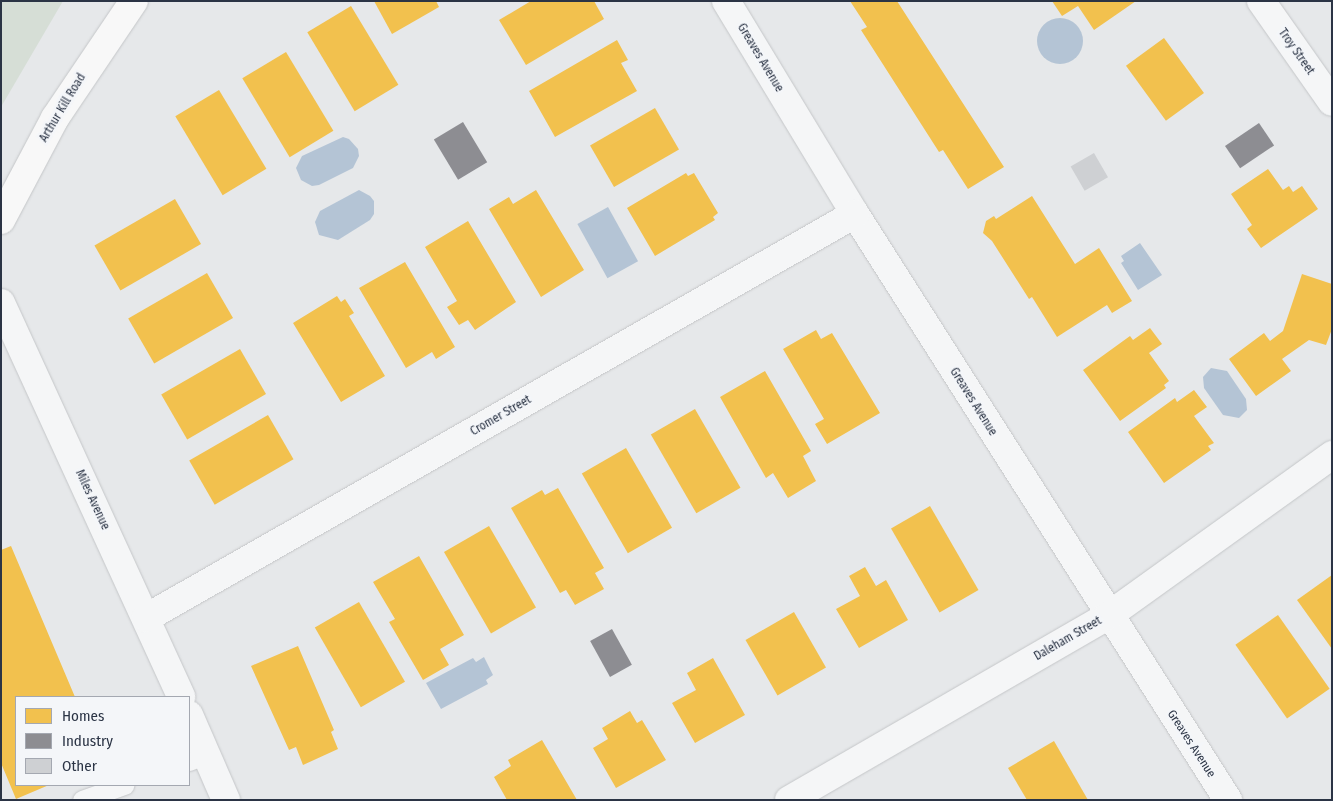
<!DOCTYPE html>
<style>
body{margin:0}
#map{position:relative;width:1333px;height:801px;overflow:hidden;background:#e6e8ea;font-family:"Fira Sans Condensed",sans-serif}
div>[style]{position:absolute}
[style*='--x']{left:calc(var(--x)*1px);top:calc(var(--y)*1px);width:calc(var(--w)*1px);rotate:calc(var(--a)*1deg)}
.green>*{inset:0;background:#d6ded6}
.water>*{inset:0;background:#b4c4d5;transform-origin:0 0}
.round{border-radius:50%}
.homes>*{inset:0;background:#f2c14e;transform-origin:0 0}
.industry>*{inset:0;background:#8d8d92;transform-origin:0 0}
.building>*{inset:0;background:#ced0d3;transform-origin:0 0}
.roads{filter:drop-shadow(0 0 1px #c4c6c8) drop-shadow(0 0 1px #c4c6c8)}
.lane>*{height:19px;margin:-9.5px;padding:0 9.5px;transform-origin:9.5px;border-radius:9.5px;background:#f5f6f7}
.street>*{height:28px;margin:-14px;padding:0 14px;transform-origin:14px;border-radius:14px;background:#f5f6f7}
.secondary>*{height:28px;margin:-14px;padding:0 14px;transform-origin:14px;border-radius:14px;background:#f8f8f8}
span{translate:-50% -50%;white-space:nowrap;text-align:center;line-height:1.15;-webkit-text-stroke:5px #f4f6f9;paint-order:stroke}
.street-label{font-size:12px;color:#2b3445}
.frame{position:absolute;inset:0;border:2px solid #2b3445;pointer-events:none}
.legend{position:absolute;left:15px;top:696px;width:175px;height:90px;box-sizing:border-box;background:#f4f6f9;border:1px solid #a4a8b1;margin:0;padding:6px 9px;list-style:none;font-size:15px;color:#2b3445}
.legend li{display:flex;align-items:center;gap:10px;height:25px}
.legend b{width:25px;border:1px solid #a4a8b1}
</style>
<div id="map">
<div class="green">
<i style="clip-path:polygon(1px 1px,63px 1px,1px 107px)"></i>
</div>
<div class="water">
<i class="round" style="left:1037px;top:18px;width:46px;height:46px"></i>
<i style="clip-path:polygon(343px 137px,349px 139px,358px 149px,359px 156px,353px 168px,319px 185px,312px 186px,301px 180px,296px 168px,302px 156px)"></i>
<i style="clip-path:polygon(359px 190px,370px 196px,374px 201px,374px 214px,370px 220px,338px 240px,319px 235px,315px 222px,320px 211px)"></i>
<i style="left:608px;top:207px;width:62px;height:35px;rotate:61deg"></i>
<i style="clip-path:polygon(1140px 243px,1162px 275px,1138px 290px,1121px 263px,1124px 261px,1121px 256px)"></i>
<i style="clip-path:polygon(1211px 368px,1227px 371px,1246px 399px,1247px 410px,1239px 418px,1223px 415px,1204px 388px,1203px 377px)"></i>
<i style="clip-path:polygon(484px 657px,493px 675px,486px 680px,488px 684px,441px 709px,426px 683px,473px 658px,476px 662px)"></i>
</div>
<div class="homes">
<i style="clip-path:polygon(374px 1px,436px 1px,439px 7px,392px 34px)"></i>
<i style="clip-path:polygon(531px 1px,594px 1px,604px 19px,526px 65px,499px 20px)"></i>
<i style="clip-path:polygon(850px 1px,897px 1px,1004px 167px,968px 189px,943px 150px,939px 152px,861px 30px,867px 27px)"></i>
<i style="clip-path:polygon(1052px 1px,1136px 1px,1094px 30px,1078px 6px,1062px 16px)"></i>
<i style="left:351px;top:6px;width:92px;height:51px;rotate:59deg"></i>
<i style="left:1164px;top:38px;width:68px;height:47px;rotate:54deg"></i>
<i style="clip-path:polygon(617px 40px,628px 60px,621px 63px,637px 91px,555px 137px,529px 91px)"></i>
<i style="left:286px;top:52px;width:92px;height:51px;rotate:59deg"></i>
<i style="left:219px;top:90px;width:92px;height:51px;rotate:59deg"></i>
<i style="left:655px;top:108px;width:48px;height:75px;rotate:60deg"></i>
<i style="clip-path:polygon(1268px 169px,1283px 190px,1289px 186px,1293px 192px,1302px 186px,1318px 209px,1261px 248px,1247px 229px,1252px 225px,1231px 194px)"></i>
<i style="clip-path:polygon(686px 173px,688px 176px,694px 173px,718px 213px,713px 217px,715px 220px,655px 256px,627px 208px)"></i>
<i style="clip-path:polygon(536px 190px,584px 270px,541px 297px,489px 209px,509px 197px,513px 204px)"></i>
<i style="clip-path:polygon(1032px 196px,1075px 264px,1099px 248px,1132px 301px,1112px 313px,1107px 305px,1057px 337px,1032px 297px,1029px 299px,992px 241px,983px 233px,986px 221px,994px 216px,996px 219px)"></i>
<i style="left:175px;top:199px;width:52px;height:93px;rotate:60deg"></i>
<i style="clip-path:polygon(468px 221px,516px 302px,475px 330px,468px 320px,459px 325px,447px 307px,457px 301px,425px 247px)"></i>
<i style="clip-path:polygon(405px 262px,455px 347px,436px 359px,432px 352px,406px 368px,359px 288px)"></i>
<i style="left:207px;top:273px;width:52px;height:91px;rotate:60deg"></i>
<i style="clip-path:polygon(1302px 274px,1332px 284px,1332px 329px,1326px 345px,1309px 340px,1282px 359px,1291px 371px,1256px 396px,1229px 359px,1264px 333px,1270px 341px,1283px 331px)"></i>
<i style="clip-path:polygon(337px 296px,341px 302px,345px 299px,354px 313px,349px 316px,385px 376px,341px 402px,293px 323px)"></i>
<i style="clip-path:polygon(1150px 328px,1162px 344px,1149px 353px,1169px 381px,1164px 385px,1166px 388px,1120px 421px,1083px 370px,1130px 336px,1133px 340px)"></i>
<i style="clip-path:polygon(816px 330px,821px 339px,832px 333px,880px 413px,827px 444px,815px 424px,824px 419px,783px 349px)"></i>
<i style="left:240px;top:349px;width:52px;height:91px;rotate:60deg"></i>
<i style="clip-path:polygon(765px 371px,811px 451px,803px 456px,816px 481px,788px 498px,773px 473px,766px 478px,720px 397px)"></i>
<i style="clip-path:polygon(1194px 390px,1207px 407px,1194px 416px,1214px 443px,1208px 446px,1211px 450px,1164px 483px,1128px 432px,1175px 398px,1177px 402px)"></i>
<i style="left:695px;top:409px;width:91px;height:51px;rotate:60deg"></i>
<i style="left:268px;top:415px;width:51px;height:91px;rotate:60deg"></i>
<i style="left:626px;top:448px;width:92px;height:51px;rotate:60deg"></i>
<i style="clip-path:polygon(558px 488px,604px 568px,595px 573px,604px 589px,575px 605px,566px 590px,560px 593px,511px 508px,542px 490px,545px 495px)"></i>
<i style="left:930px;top:506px;width:97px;height:45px;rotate:60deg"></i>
<i style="left:489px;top:526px;width:94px;height:52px;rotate:60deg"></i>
<i style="clip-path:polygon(11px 546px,75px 697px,16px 697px,16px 785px,49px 785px,16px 799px,1px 763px,1px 550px)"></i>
<i style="clip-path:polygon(419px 556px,464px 635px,440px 649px,449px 665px,423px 680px,389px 622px,395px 619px,373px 582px)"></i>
<i style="clip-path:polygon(865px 567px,876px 586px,886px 580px,908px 620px,859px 648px,836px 609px,860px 596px,849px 576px)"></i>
<i style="clip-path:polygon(1332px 575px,1332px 649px,1297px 600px)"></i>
<i style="left:359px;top:602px;width:92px;height:51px;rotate:60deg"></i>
<i style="left:794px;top:612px;width:64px;height:56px;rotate:60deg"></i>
<i style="left:1278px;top:615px;width:90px;height:52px;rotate:55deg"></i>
<i style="clip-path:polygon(298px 646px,334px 730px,331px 732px,338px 749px,303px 765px,296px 747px,289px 750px,251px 666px)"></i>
<i style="clip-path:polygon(713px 658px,745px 715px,695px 743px,672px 703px,696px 690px,687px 673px)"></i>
<i style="clip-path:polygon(630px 711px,637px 723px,642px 720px,666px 760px,616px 788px,593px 748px,608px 739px,602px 728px)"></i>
<i style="clip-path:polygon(542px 740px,577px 800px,507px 800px,494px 777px,511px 766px,508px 760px)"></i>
<i style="clip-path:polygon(1054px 741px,1088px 800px,1027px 800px,1008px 768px)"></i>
</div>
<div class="industry">
<i style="left:463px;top:122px;width:47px;height:34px;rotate:59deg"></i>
<i style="left:1259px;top:123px;width:27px;height:41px;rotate:56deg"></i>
<i style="left:612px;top:629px;width:41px;height:25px;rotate:61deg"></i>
</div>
<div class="building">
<i style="left:1094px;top:153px;width:28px;height:27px;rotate:60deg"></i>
</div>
<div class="roads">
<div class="lane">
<i style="--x:189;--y:761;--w:18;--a:-22"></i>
<i style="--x:82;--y:800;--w:45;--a:-19.7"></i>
</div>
<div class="street">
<i style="--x:726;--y:1;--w:249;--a:58.8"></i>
<i style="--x:855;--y:214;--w:695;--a:57.52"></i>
<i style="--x:1261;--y:1;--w:123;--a:54.9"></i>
<i style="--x:1;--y:303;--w:433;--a:65.4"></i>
<i style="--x:146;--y:618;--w:816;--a:-29.68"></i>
<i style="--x:189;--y:715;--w:93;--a:66.5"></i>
<i style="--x:789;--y:800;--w:368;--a:-30"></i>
<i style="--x:1108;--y:616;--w:276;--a:-35.7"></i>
</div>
<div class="secondary">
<i style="--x:1;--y:220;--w:115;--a:-62.1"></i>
<i style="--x:55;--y:118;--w:141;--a:-56"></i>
</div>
</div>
<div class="street-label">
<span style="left:1296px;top:52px;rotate:55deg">Troy Street</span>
<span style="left:760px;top:58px;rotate:59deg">Greaves Avenue</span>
<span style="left:63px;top:108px;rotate:-59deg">Arthur Kill Road</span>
<span style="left:973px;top:402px;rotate:58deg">Greaves Avenue</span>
<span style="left:501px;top:416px;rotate:-30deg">Cromer Street</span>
<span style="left:92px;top:500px;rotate:65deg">Miles Avenue</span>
<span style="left:1068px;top:639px;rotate:-30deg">Daleham Street</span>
<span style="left:1191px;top:744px;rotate:57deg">Greaves Avenue</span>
</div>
<div class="frame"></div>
<ul class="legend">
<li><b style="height:14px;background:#f2c14e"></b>Homes</li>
<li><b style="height:14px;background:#8d8d92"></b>Industry</li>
<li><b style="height:14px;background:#ced0d3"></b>Other</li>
</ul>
</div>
